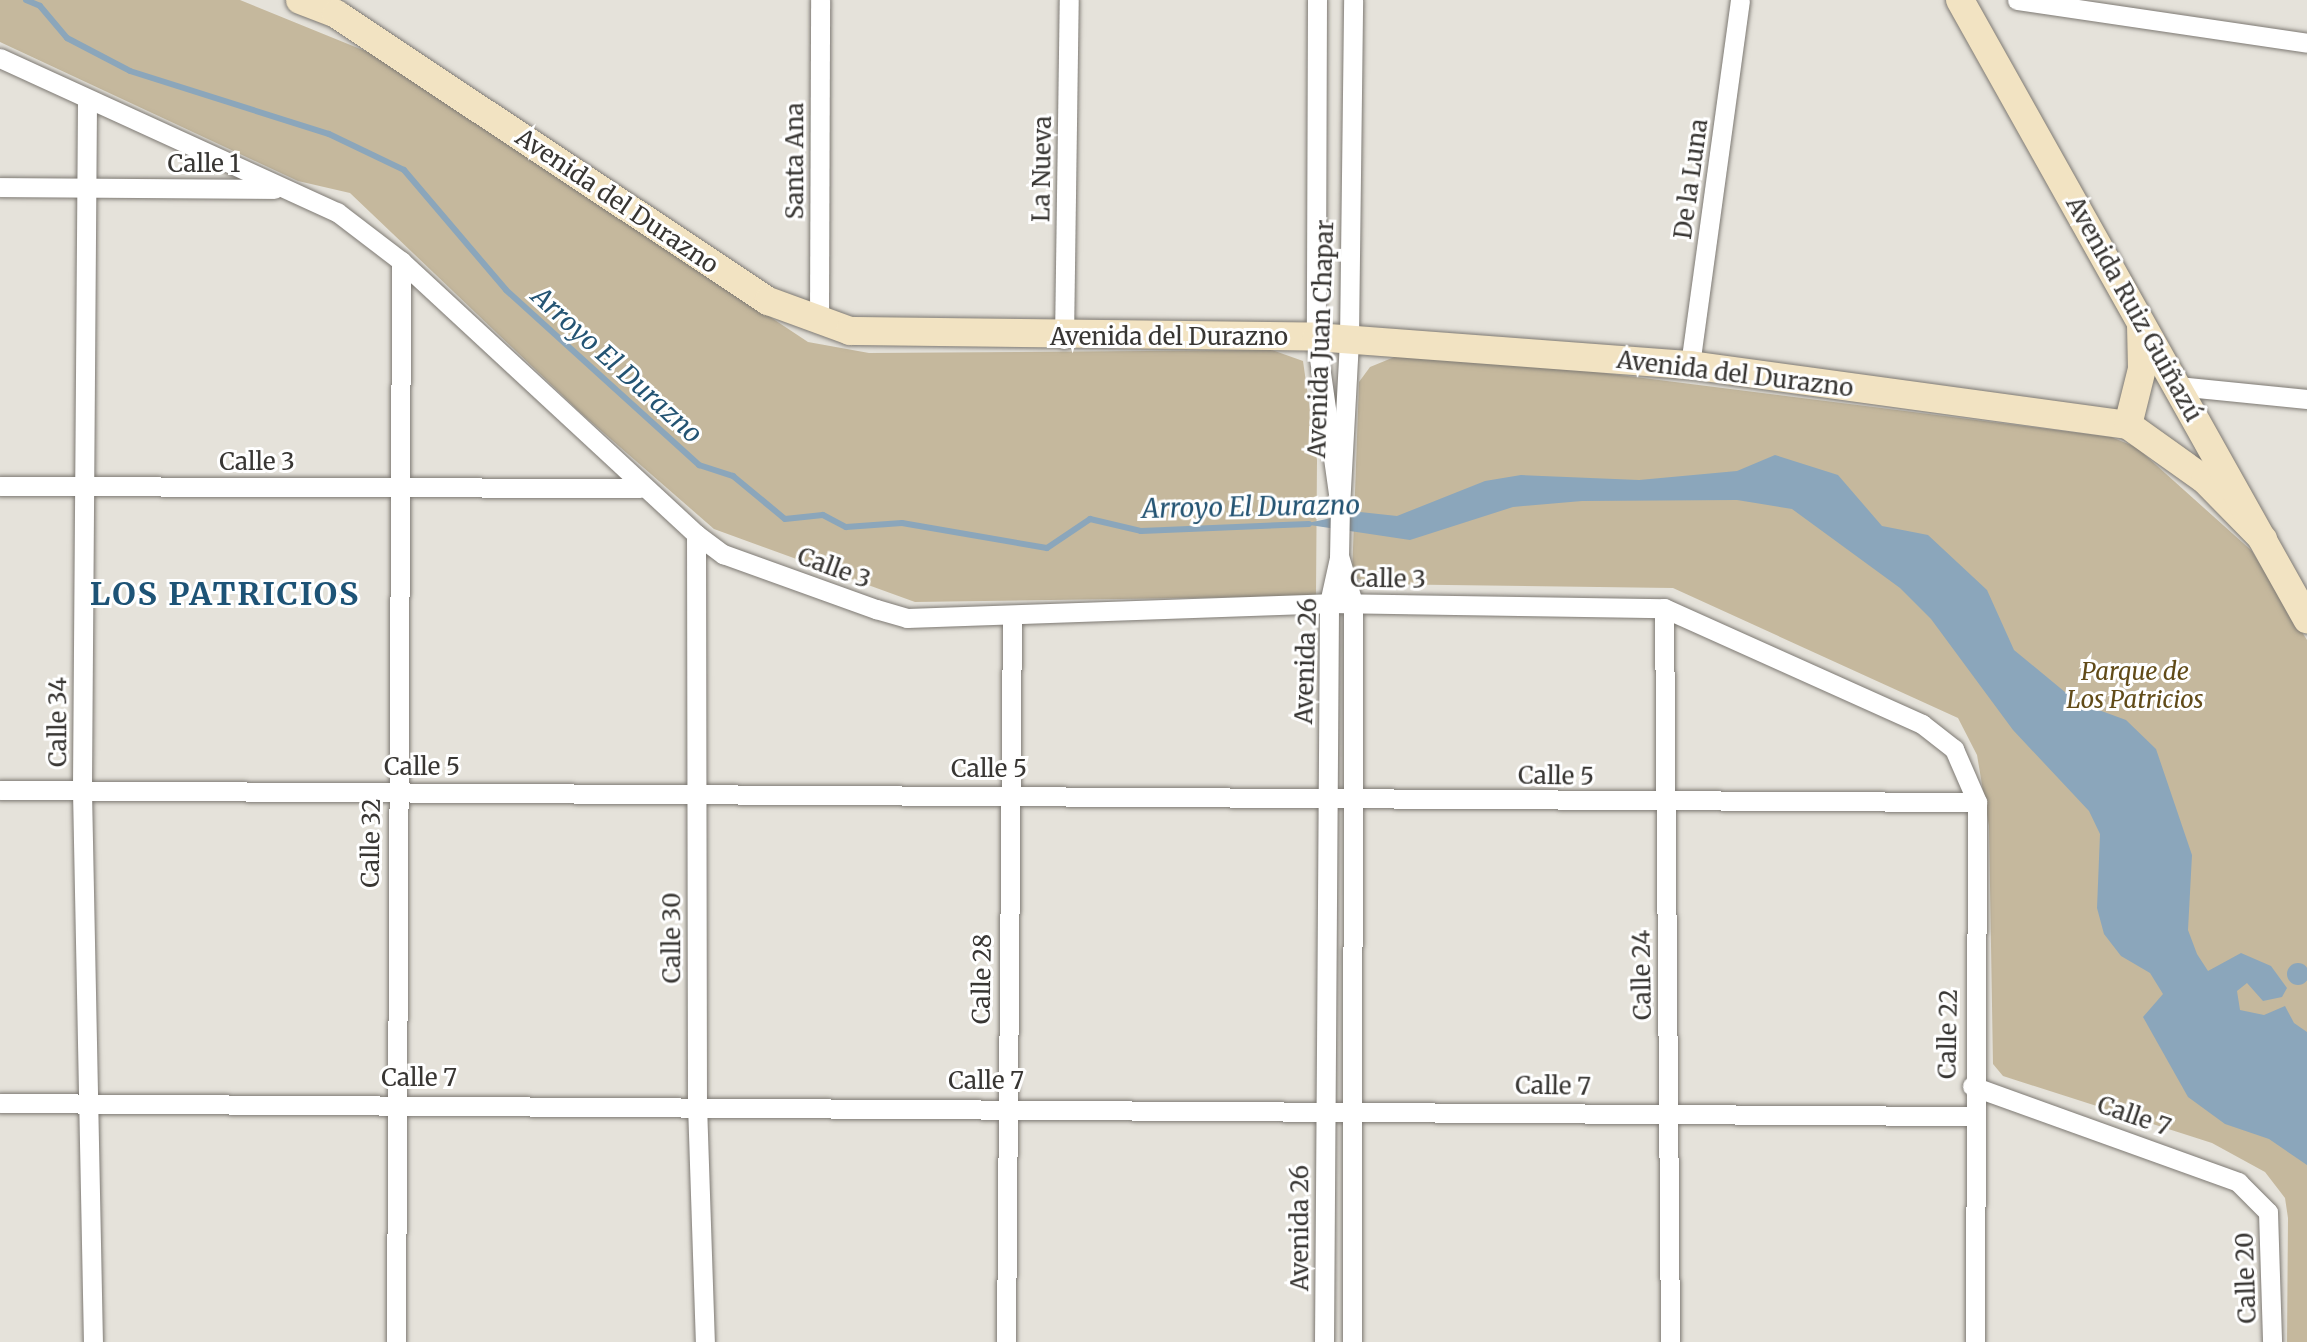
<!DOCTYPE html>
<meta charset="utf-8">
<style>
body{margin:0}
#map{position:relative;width:2307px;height:1342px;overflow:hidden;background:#e5e2da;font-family:Merriweather,serif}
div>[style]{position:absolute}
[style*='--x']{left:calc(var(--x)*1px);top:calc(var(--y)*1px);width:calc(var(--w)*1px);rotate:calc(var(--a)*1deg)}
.green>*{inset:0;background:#c5b89d}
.water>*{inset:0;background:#8ba6bb}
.round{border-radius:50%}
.stream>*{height:6px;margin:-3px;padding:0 3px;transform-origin:3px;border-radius:3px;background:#8ba6bb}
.roads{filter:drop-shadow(0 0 2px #7d7973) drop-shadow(0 0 2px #7d7973)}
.minor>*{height:19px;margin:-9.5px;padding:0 9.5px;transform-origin:9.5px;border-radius:9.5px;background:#fff}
.secondary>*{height:28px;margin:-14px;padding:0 14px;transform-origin:14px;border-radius:14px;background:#f2e3c2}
span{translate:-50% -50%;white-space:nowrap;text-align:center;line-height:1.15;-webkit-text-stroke:6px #fff;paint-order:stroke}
.street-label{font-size:24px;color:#383633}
.park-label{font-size:24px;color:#614b18;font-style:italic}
.water-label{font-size:26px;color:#245473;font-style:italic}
.district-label{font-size:32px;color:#1d5376;font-weight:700;letter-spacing:2px}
</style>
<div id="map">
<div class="green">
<i style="clip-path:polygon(0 0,240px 0,375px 55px,808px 342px,869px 353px,1272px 350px,1303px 361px,1317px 460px,1316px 596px,915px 602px,714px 529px,582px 414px,350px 193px,298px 181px,0 42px)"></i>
<i style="clip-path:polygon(1414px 349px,2111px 437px,2136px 447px,2252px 551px,2307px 640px,2307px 1342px,2287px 1342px,2288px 1218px,2285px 1198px,2265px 1172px,2212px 1143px,2003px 1076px,1993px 1064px,1989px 826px,1977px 755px,1958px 718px,1673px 588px,1370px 584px,1352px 576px,1359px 382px,1370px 367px)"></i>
</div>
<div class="water">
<i style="clip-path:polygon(1775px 455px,1838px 475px,1882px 526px,1928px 535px,1987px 590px,2014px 650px,2077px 702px,2126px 720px,2156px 749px,2192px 855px,2188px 930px,2197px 954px,2208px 971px,2241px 953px,2271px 966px,2287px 988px,2282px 997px,2263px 1001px,2247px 983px,2237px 991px,2240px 1010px,2264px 1015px,2285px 1006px,2294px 1023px,2307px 1032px,2307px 1165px,2269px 1139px,2225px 1124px,2188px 1097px,2143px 1017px,2163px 994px,2150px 973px,2121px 956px,2104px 934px,2097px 908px,2100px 834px,2089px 811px,2013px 730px,1931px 619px,1900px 588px,1792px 509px,1737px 500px,1582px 501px,1513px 507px,1410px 540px,1303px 524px,1360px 512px,1397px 516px,1485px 481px,1521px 475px,1639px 480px,1737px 471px)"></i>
<i class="round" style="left:2287px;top:963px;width:22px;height:22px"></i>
</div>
<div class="stream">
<i style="--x:26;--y:0;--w:15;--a:23"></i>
<i style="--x:40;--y:6;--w:42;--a:49.8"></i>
<i style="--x:67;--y:38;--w:71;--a:27.6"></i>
<i style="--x:130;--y:71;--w:209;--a:17.6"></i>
<i style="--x:329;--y:134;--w:83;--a:25.6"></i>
<i style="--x:404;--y:170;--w:157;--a:49.6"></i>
<i style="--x:506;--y:290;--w:261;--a:42.2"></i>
<i style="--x:699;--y:465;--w:36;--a:18"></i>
<i style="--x:733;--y:476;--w:67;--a:39.6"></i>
<i style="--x:785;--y:519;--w:38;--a:-6"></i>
<i style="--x:823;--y:515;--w:26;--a:28"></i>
<i style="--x:846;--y:527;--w:56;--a:-4.1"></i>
<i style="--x:902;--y:523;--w:147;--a:9.8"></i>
<i style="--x:1047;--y:548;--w:52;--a:-34"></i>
<i style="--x:1090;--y:519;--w:52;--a:13.2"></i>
<i style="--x:1141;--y:531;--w:168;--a:-2.4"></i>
</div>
<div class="roads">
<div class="minor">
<i style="--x:1317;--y:0;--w:337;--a:90.2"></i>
<i style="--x:1316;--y:337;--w:172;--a:82"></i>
<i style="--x:1340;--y:507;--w:168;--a:-86.9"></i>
<i style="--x:1349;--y:339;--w:339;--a:-89.3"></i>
<i style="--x:2017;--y:0;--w:293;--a:8.4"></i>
<i style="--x:0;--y:58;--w:371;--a:24.6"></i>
<i style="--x:337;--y:212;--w:81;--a:37.4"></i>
<i style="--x:401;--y:261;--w:402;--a:42.8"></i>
<i style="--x:696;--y:534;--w:34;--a:37"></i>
<i style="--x:723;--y:554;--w:163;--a:19.8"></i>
<i style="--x:876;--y:609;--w:32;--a:16"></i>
<i style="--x:907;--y:618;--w:422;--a:-2"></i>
<i style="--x:1329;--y:603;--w:335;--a:0.9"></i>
<i style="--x:1664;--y:608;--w:283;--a:24.2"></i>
<i style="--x:1922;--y:724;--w:41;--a:38"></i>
<i style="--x:1954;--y:749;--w:58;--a:66.5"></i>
<i style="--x:1977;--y:802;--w:540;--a:90.21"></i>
<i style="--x:87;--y:102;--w:689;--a:90.42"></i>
<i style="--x:82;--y:791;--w:551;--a:88.86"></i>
<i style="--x:0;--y:187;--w:274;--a:0.4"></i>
<i style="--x:819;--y:322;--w:322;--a:-89.8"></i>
<i style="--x:1064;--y:339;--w:339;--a:-89.2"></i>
<i style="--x:1690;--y:365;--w:368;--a:-82.2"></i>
<i style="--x:2177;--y:386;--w:131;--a:5.7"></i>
<i style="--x:0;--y:486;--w:640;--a:0.18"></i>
<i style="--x:696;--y:534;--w:570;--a:89.9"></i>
<i style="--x:697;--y:1104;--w:238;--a:88.1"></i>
<i style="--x:1340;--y:559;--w:46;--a:73.5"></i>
<i style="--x:1353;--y:603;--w:739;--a:90.08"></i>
<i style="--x:1664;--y:608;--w:734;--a:89.53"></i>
<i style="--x:0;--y:790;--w:1977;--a:0.35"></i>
<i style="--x:1972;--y:1086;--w:283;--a:19.8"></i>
<i style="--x:2238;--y:1182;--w:42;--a:45"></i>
<i style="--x:2268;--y:1212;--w:130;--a:88.2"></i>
<i style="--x:0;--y:1103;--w:1972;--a:0.38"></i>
<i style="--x:396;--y:1342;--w:1081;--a:-89.73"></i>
<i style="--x:1006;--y:1342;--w:725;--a:-89.53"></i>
<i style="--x:1324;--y:1342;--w:739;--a:-89.61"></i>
<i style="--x:1329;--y:603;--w:46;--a:-77.5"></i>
<i style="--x:1339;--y:558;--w:51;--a:-88.9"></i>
</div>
<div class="secondary">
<i style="--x:300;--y:0;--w:39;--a:21"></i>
<i style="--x:336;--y:14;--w:519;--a:33.6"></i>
<i style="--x:768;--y:301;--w:87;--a:20.1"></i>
<i style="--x:850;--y:331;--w:466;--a:0.7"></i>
<i style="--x:1316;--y:337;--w:375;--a:4.3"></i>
<i style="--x:1690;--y:365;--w:442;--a:7.8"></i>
<i style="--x:2128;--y:425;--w:95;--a:35.5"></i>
<i style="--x:2205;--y:480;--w:83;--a:45.5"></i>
<i style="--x:1960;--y:0;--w:710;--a:60.73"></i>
<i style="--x:2128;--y:425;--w:58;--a:-76"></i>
<i style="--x:2142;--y:369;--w:44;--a:-91.3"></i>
</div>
</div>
<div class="street-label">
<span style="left:795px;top:161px;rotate:-90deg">Santa Ana</span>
<span style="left:204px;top:164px">Calle 1</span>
<span style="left:1042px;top:169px;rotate:-89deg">La Nueva</span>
<span style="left:1691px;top:179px;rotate:-82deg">De la Luna</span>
<span style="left:617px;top:201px;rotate:34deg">Avenida del Durazno</span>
<span style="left:2134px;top:309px;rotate:61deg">Avenida Ruiz Guiñazú</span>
<span style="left:1169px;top:337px">Avenida del Durazno</span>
<span style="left:1321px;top:339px;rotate:-88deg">Avenida Juan Chapar</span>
<span style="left:1735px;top:374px;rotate:7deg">Avenida del Durazno</span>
<span style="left:257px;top:462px">Calle 3</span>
<span style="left:834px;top:568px;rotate:20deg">Calle 3</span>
<span style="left:1388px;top:579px;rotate:1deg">Calle 3</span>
<span style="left:1306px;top:661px;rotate:-88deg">Avenida 26</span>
<span style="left:58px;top:722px;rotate:-90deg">Calle 34</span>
<span style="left:422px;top:767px">Calle 5</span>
<span style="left:989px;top:769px">Calle 5</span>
<span style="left:1556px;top:776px;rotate:1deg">Calle 5</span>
<span style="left:371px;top:843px;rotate:-89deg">Calle 32</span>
<span style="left:672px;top:938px;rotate:-90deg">Calle 30</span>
<span style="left:1642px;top:975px;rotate:-91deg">Calle 24</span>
<span style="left:982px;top:979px;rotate:-89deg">Calle 28</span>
<span style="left:1948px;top:1034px;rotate:-89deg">Calle 22</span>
<span style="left:419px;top:1078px">Calle 7</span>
<span style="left:986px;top:1081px">Calle 7</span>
<span style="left:1553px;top:1086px;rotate:1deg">Calle 7</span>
<span style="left:2134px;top:1116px;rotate:19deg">Calle 7</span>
<span style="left:1300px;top:1228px;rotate:-90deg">Avenida 26</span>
<span style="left:2246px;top:1278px;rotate:-92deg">Calle 20</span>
</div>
<div class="park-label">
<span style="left:2135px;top:686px">Parque de<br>Los Patricios</span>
</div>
<div class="water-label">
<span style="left:617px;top:365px;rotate:42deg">Arroyo El Durazno</span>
<span style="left:1251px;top:507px;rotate:-1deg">Arroyo El Durazno</span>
</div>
<div class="district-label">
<span style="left:225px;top:594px">LOS PATRICIOS</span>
</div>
</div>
